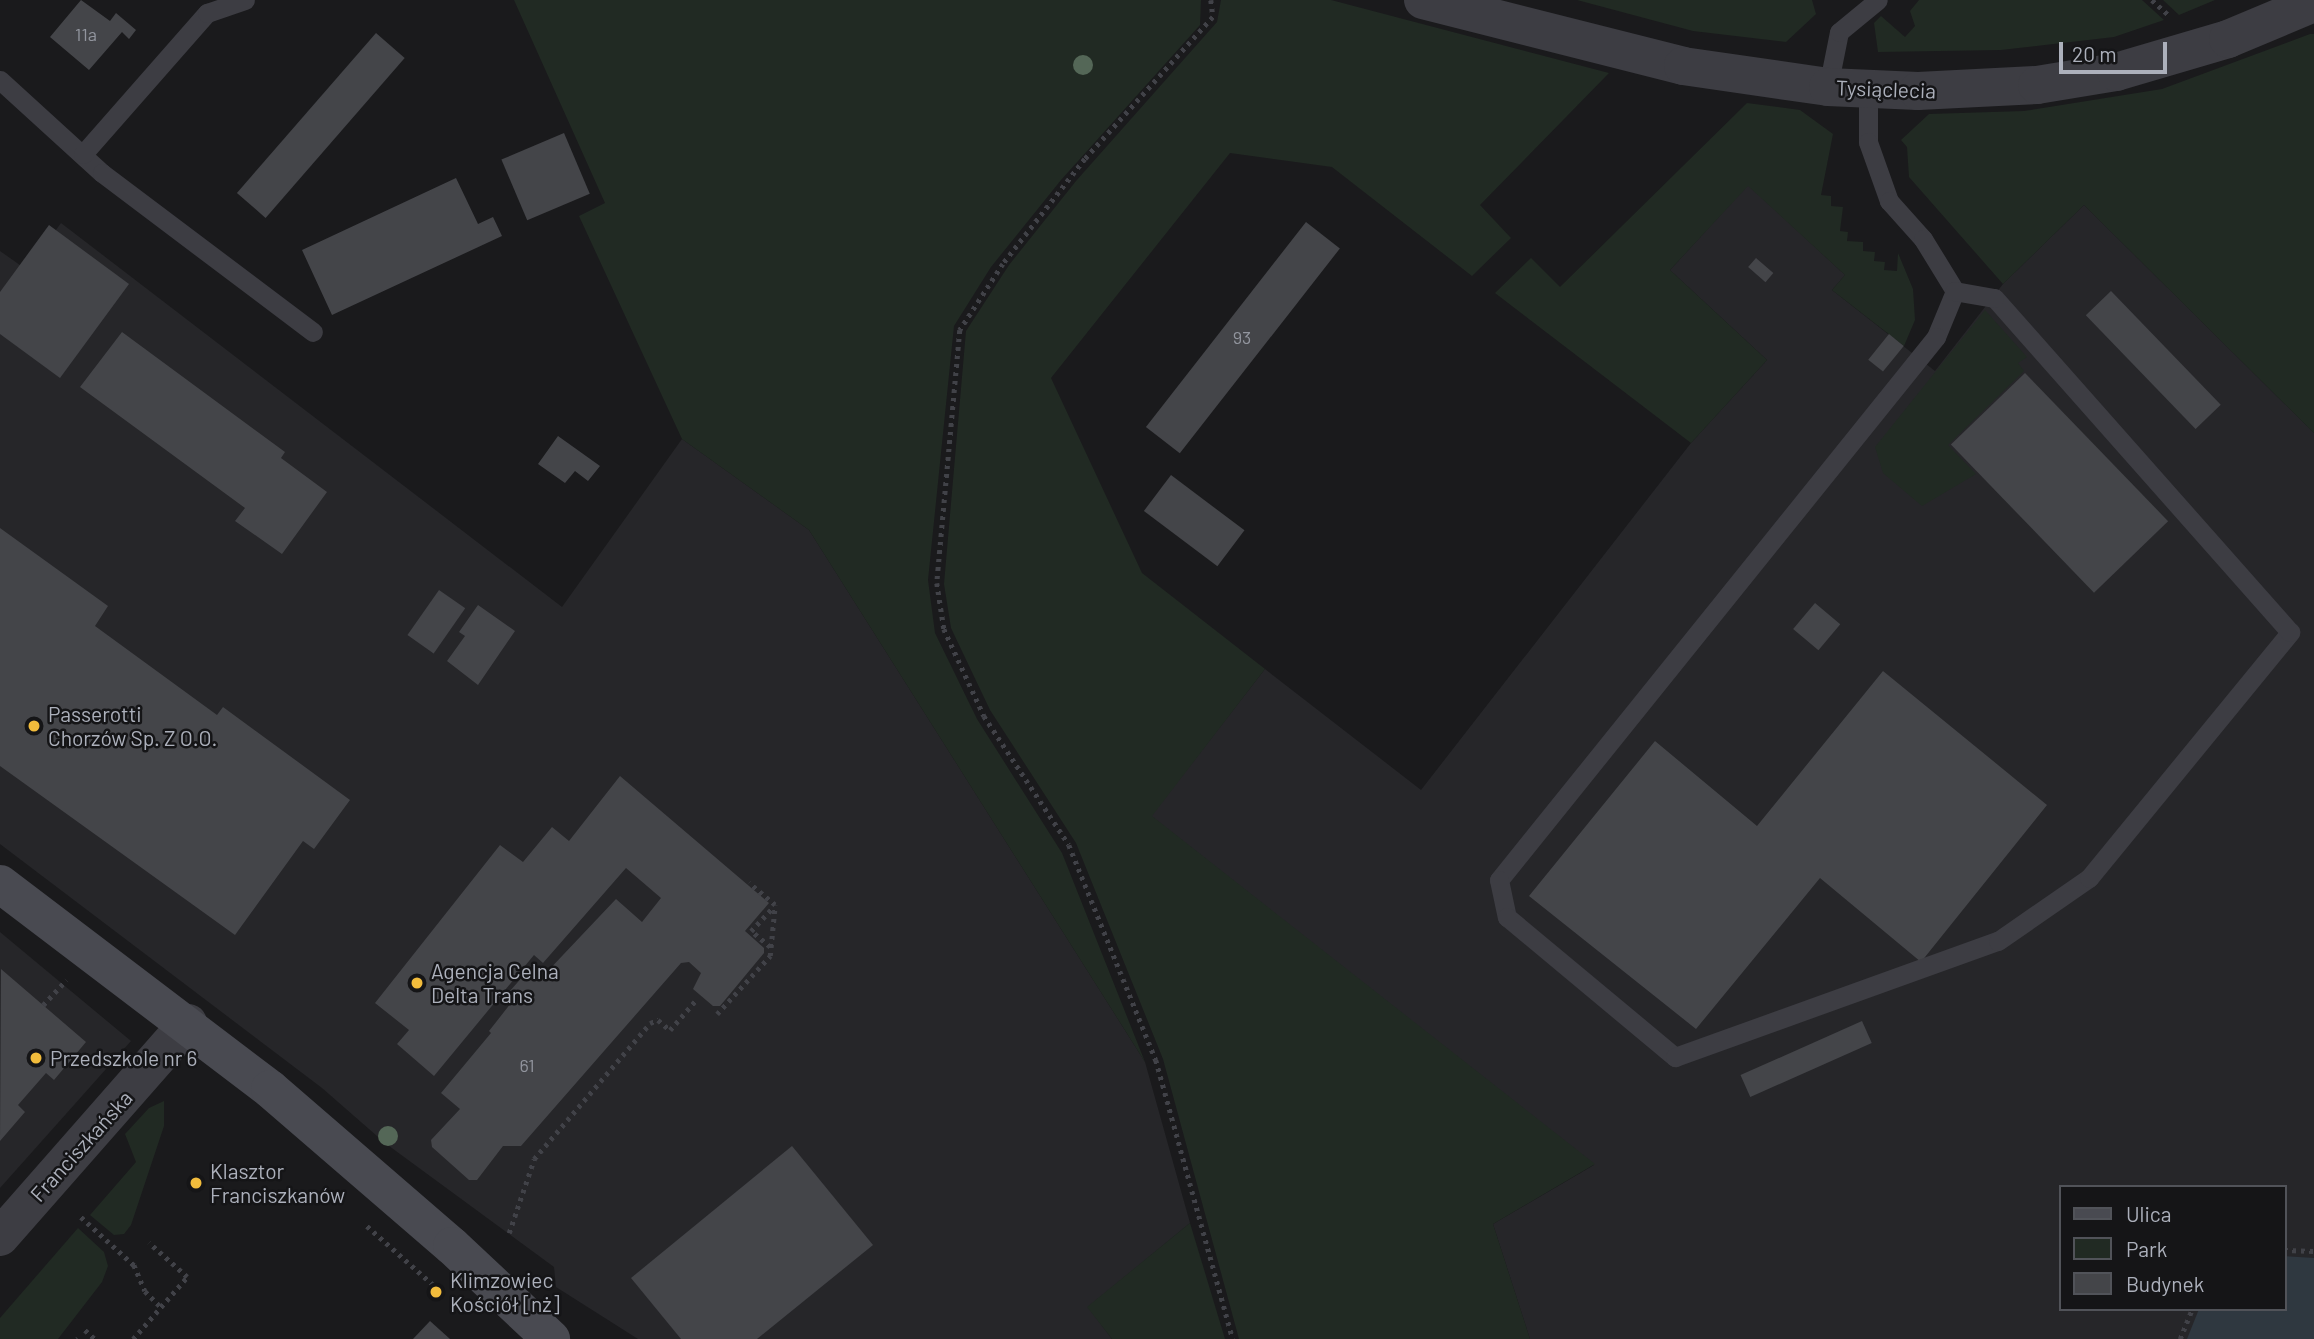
<!DOCTYPE html>
<meta charset="utf-8">
<style>
body{margin:0}
#map{position:relative;width:2314px;height:1339px;overflow:hidden;background:#1a1a1c;font-family:Barlow,sans-serif}
div>[style]{position:absolute}
[style*='--x']{left:calc(var(--x)*1px);top:calc(var(--y)*1px);width:calc(var(--w)*1px);rotate:calc(var(--a)*1deg)}
.built>*{inset:0;background:#262629}
.green>*{inset:0;background:#212a23}
.water>*{inset:0;background:#2f3840}
.building>*{inset:0;background:#444549;transform-origin:0 0}
.path>*{height:4.5px;margin-top:-2.25px;transform-origin:0;background:repeating-linear-gradient(90deg,#414248 0 3.5px,transparent 0 8.5px)}
.lane>*{height:19px;margin:-9.5px;padding:0 9.5px;transform-origin:9.5px;border-radius:9.5px;background:#3d3d43}
.street>*{height:38px;margin:-19px;padding:0 19px;transform-origin:19px;border-radius:19px;background:#3d3d43}
.secondary>*{height:38px;margin:-19px;padding:0 19px;transform-origin:19px;border-radius:19px;background:#494a51}
.trees>*{width:20px;height:20px;margin:-10px;border-radius:50%;background:#546757}
.dots>*{width:19px;height:19px;translate:-50% -50%;box-sizing:border-box;border:4px solid #151517;border-radius:50%}
span{translate:-50% -50%;white-space:nowrap;text-align:center;line-height:1.15;-webkit-text-stroke:5px #151517;paint-order:stroke}
.number-label{font-size:18px;color:#92959e}
.number-label span{-webkit-text-stroke-width:0}
.street-label{font-size:21px;color:#acb0bb}
.poi-label{font-size:21px;color:#acb0bb}
.left{translate:0 -50%;text-align:left}
.legend{position:absolute;left:2059px;top:1185px;width:228px;height:126px;box-sizing:border-box;background:#151517;border:2px solid #515359;margin:0;padding:9px 12px;list-style:none;font-size:21px;color:#acb0bb}
.legend li{display:flex;align-items:center;gap:14px;height:35px}
.legend b{width:35px;border:2px solid #515359}
.scale{position:absolute;left:2059px;top:42px;width:108px;height:32px;box-sizing:border-box;border:4px solid #acb0bb;border-top:0;padding-left:9px;font-size:21px;line-height:24px;white-space:nowrap;color:#acb0bb;-webkit-text-stroke:5px #151517;paint-order:stroke}
</style>
<div id="map">
<div class="built">
<i style="clip-path:polygon(evenodd,1748px 185px,1845px 275px,1832px 290px,1935px 371px,2003px 284px,2084px 205px,2314px 433px,2314px 1339px,1530px 1339px,1493px 1224px,1594px 1165px,1151px 816px,1265px 669px,1421px 790px,1691px 443px,1767px 360px,1670px 270px,1748px 185px,2060px 1187px,2284px 1187px,2284px 1309px,2060px 1309px,2060px 1187px)"></i>
<i style="clip-path:polygon(61px 223px,562px 607px,682px 439px,809px 530px,1145px 1062px,1190px 1223px,1088px 1307px,1112px 1339px,638px 1339px,556px 1287px,554px 1267px,385px 1143px,322px 1088px,0 844px,0 251px,27px 270px)"></i>
<i style="clip-path:polygon(0 932px,131px 1041px,0 1188px)"></i>
</div>
<div class="green">
<i style="clip-path:polygon(514px 0,1201px 0,1200px 25px,1061px 180px,991px 267px,954px 326px,928px 580px,935px 633px,977px 719px,1062px 853px,1145px 1062px,809px 530px,682px 439px,579px 216px,605px 203px)"></i>
<i style="clip-path:polygon(1221px 0,1331px 0,1609px 73px,1480px 205px,1511px 238px,1472px 276px,1332px 167px,1230px 153px,1051px 378px,1142px 573px,1265px 669px,1152px 816px,1595px 1164px,1493px 1224px,1530px 1339px,1239px 1339px,1163px 1059px,1076px 843px,990px 710px,951px 628px,944px 584px,966px 331px,1009px 265px,1076px 181px,1217px 22px)"></i>
<i style="clip-path:polygon(1577px 0,1812px 0,1816px 14px,1786px 42px,1693px 31px)"></i>
<i style="clip-path:polygon(1919px 0,2142px 0,2164px 20px,2114px 37px,2001px 50px,1878px 52px,1874px 23px,1881px 16px,1905px 37px,1915px 26px,1910px 11px)"></i>
<i style="clip-path:polygon(2163px 0,2215px 0,2179px 15px)"></i>
<i style="clip-path:polygon(2310px 34px,2314px 34px,2314px 433px,2084px 205px,2003px 284px,1909px 177px,1907px 147px,1901px 140px,1929px 114px,2024px 111px,2162px 89px)"></i>
<i style="clip-path:polygon(1747px 103px,1800px 110px,1833px 134px,1821px 195px,1831px 196px,1831px 206px,1843px 207px,1840px 231px,1848px 232px,1847px 241px,1863px 242px,1863px 251px,1875px 252px,1874px 261px,1885px 262px,1884px 270px,1897px 271px,1898px 253px,1913px 289px,1915px 320px,1904px 346px,1832px 290px,1845px 275px,1748px 186px,1670px 270px,1767px 360px,1691px 443px,1495px 293px,1531px 258px,1560px 287px)"></i>
<i style="clip-path:polygon(1985px 310px,2027px 357px,2018px 363px,2024px 371px,1948px 445px,1976px 474px,1922px 506px,1883px 473px,1875px 447px)"></i>
<i style="clip-path:polygon(164px 1101px,164px 1126px,131px 1225px,124px 1234px,114px 1235px,90px 1215px,136px 1162px,125px 1134px,149px 1108px)"></i>
<i style="clip-path:polygon(1190px 1223px,1225px 1339px,1112px 1339px,1087px 1307px)"></i>
<i style="clip-path:polygon(78px 1228px,104px 1252px,108px 1266px,102px 1282px,58px 1339px,0 1339px,0 1318px)"></i>
</div>
<div class="water">
<i style="clip-path:polygon(2284px 1256px,2314px 1258px,2314px 1339px,2187px 1339px,2199px 1309px,2284px 1309px)"></i>
</div>
<div class="building">
<i style="clip-path:polygon(81px 0,110px 21px,116px 13px,136px 30px,129px 39px,122px 32px,89px 70px,50px 37px)"></i>
<i style="left:376px;top:33px;width:38px;height:212px;rotate:41deg"></i>
<i style="left:564px;top:133px;width:66px;height:68px;rotate:67deg"></i>
<i style="clip-path:polygon(456px 178px,478px 224px,493px 217px,502px 236px,332px 315px,302px 250px)"></i>
<i style="left:1306px;top:222px;width:43px;height:260px;rotate:38deg"></i>
<i style="clip-path:polygon(49px 225px,129px 284px,60px 378px,0 334px,0 292px)"></i>
<i style="left:1756px;top:258px;width:23px;height:12px;rotate:41deg"></i>
<i style="left:2111px;top:291px;width:158px;height:35px;rotate:46deg"></i>
<i style="clip-path:polygon(122px 332px,285px 452px,281px 458px,327px 492px,282px 554px,235px 521px,245px 508px,80px 387px)"></i>
<i style="left:1889px;top:334px;width:19px;height:33px;rotate:39deg"></i>
<i style="left:2025px;top:373px;width:206px;height:103px;rotate:46deg"></i>
<i style="clip-path:polygon(558px 436px,600px 466px,588px 481px,575px 471px,565px 483px,538px 464px)"></i>
<i style="left:1171px;top:475px;width:92px;height:45px;rotate:37deg"></i>
<i style="clip-path:polygon(0 528px,108px 606px,95px 626px,217px 715px,223px 707px,350px 800px,314px 849px,303px 841px,235px 935px,0 766px)"></i>
<i style="left:439px;top:590px;width:32px;height:55px;rotate:35deg"></i>
<i style="left:1815px;top:603px;width:33px;height:34px;rotate:40deg"></i>
<i style="clip-path:polygon(478px 605px,515px 631px,478px 685px,447px 661px,465px 636px,459px 632px)"></i>
<i style="clip-path:polygon(1883px 671px,2047px 805px,1921px 962px,1820px 878px,1696px 1029px,1529px 896px,1655px 741px,1757px 826px)"></i>
<i style="clip-path:polygon(620px 776px,769px 903px,745px 931px,764px 948px,764px 953px,720px 1006px,713px 1006px,693px 989px,701px 973px,689px 962px,681px 963px,521px 1146px,503px 1146px,477px 1180px,469px 1180px,432px 1147px,431px 1140px,460px 1109px,441px 1093px,491px 1033px,489px 1031px,515px 998px,509px 992px,533px 965px,545px 974px,616px 899px,642px 922px,661px 898px,626px 868px,543px 963px,534px 955px,434px 1076px,397px 1044px,409px 1030px,375px 1003px,500px 845px,523px 862px,552px 827px,569px 841px)"></i>
<i style="clip-path:polygon(1px 969px,86px 1042px,54px 1080px,46px 1073px,18px 1105px,25px 1112px,0 1141px)"></i>
<i style="left:1862px;top:1021px;width:24px;height:133px;rotate:66deg"></i>
<i style="clip-path:polygon(792px 1146px,873px 1245px,757px 1339px,681px 1339px,631px 1278px)"></i>
<i style="clip-path:polygon(430px 1321px,450px 1339px,413px 1339px)"></i>
</div>
<div class="path">
<i style="--x:1211;--y:0;--w:17;--a:83"></i>
<i style="--x:1213;--y:17;--w:191;--a:132"></i>
<i style="--x:1085;--y:159;--w:133;--a:128"></i>
<i style="--x:1003;--y:264;--w:79;--a:123.1"></i>
<i style="--x:960;--y:330;--w:254;--a:95.2"></i>
<i style="--x:937;--y:583;--w:47;--a:81.3"></i>
<i style="--x:944;--y:629;--w:96;--a:65.3"></i>
<i style="--x:984;--y:716;--w:154;--a:56.6"></i>
<i style="--x:1069;--y:845;--w:232;--a:68"></i>
<i style="--x:1156;--y:1060;--w:289;--a:74.6"></i>
<i style="--x:2152;--y:0;--w:24;--a:42"></i>
<i style="--x:770;--y:947;--w:25;--a:-140"></i>
<i style="--x:751;--y:931;--w:33;--a:-47"></i>
<i style="--x:43;--y:1005;--w:34;--a:-47"></i>
<i style="--x:717;--y:1014;--w:79;--a:-47.6"></i>
<i style="--x:770;--y:956;--w:51;--a:-84.4"></i>
<i style="--x:775;--y:905;--w:34;--a:-140"></i>
<i style="--x:81;--y:1217;--w:72;--a:42.2"></i>
<i style="--x:134;--y:1265;--w:28;--a:67"></i>
<i style="--x:145;--y:1291;--w:23;--a:45"></i>
<i style="--x:367;--y:1226;--w:96;--a:41.6"></i>
<i style="--x:509;--y:1233;--w:78;--a:-71.3"></i>
<i style="--x:534;--y:1159;--w:179;--a:-49.5"></i>
<i style="--x:650;--y:1023;--w:9;--a:-21"></i>
<i style="--x:658;--y:1020;--w:16;--a:40"></i>
<i style="--x:670;--y:1030;--w:40;--a:-49"></i>
<i style="--x:2284;--y:1250;--w:30;--a:2"></i>
<i style="--x:85;--y:1330;--w:13;--a:42"></i>
<i style="--x:77;--y:1339;--w:1;--a:-45"></i>
<i style="--x:133;--y:1339;--w:82;--a:-48.9"></i>
<i style="--x:187;--y:1277;--w:51;--a:-138.2"></i>
<i style="--x:2180;--y:1339;--w:32;--a:-68"></i>
</div>
<div class="lane">
<i style="--x:0;--y:80;--w:138;--a:42.4"></i>
<i style="--x:102;--y:173;--w:264;--a:37"></i>
<i style="--x:1828;--y:87;--w:56;--a:-78.7"></i>
<i style="--x:1839;--y:32;--w:50;--a:-39.4"></i>
<i style="--x:1868;--y:89;--w:53;--a:90"></i>
<i style="--x:1868;--y:142;--w:63;--a:70.4"></i>
<i style="--x:1889;--y:201;--w:51;--a:48.2"></i>
<i style="--x:1923;--y:239;--w:61;--a:58.4"></i>
<i style="--x:1955;--y:291;--w:50;--a:112.4"></i>
<i style="--x:1936;--y:337;--w:697;--a:128.83"></i>
<i style="--x:1499;--y:880;--w:38;--a:78"></i>
<i style="--x:1507;--y:917;--w:219;--a:39.8"></i>
<i style="--x:1675;--y:1057;--w:343;--a:-19.8"></i>
<i style="--x:1998;--y:941;--w:111;--a:-34.7"></i>
<i style="--x:2089;--y:878;--w:318;--a:-50.7"></i>
<i style="--x:2290;--y:632;--w:446;--a:-131.5"></i>
<i style="--x:1994;--y:298;--w:40;--a:-170"></i>
<i style="--x:83;--y:154;--w:188;--a:-48.7"></i>
<i style="--x:207;--y:13;--w:40;--a:-18.9"></i>
</div>
<div class="street">
<i style="--x:1423;--y:0;--w:268;--a:14.2"></i>
<i style="--x:1683;--y:66;--w:147;--a:8.2"></i>
<i style="--x:1828;--y:87;--w:90;--a:2.5"></i>
<i style="--x:1918;--y:91;--w:119;--a:-2.9"></i>
<i style="--x:2037;--y:85;--w:80;--a:-9.3"></i>
<i style="--x:2116;--y:72;--w:117;--a:-16.4"></i>
<i style="--x:2228;--y:39;--w:93;--a:-22.7"></i>
<i style="--x:0;--y:1237;--w:285;--a:-48.7"></i>
</div>
<div class="secondary">
<i style="--x:0;--y:884;--w:339;--a:37.2"></i>
<i style="--x:270;--y:1089;--w:240;--a:40.8"></i>
<i style="--x:452;--y:1246;--w:136;--a:43.2"></i>
</div>
<div class="trees">
<i style="left:1083px;top:65px"></i>
<i style="left:388px;top:1136px"></i>
</div>
<div class="dots">
<i style="left:34px;top:726px;background:#f2bc3c"></i>
<i style="left:417px;top:983px;background:#f2bc3c"></i>
<i style="left:36px;top:1058px;background:#f2bc3c"></i>
<i style="left:196px;top:1183px;background:#f2bc3c"></i>
<i style="left:436px;top:1292px;background:#f2bc3c"></i>
</div>
<div class="number-label">
<span style="left:86px;top:34px">11a</span>
<span style="left:1242px;top:337px">93</span>
<span style="left:527px;top:1065px">61</span>
</div>
<div class="street-label">
<span style="left:1886px;top:89px;rotate:2deg">Tysiąclecia</span>
<span style="left:81px;top:1146px;rotate:-48deg">Franciszkańska</span>
</div>
<div class="poi-label">
<span class="left" style="left:48px;top:726px">Passerotti<br>Chorzów Sp. Z O.O.</span>
<span class="left" style="left:431px;top:983px">Agencja Celna<br>Delta Trans</span>
<span class="left" style="left:50px;top:1058px">Przedszkole nr 6</span>
<span class="left" style="left:210px;top:1183px">Klasztor<br>Franciszkanów</span>
<span class="left" style="left:450px;top:1292px">Klimzowiec<br>Kościół [nż]</span>
</div>
<ul class="legend">
<li><b style="height:9px;background:#494a51"></b>Ulica</li>
<li><b style="height:19px;background:#212a23"></b>Park</li>
<li><b style="height:19px;background:#444549"></b>Budynek</li>
</ul>
<div class="scale">20 m</div>
</div>
